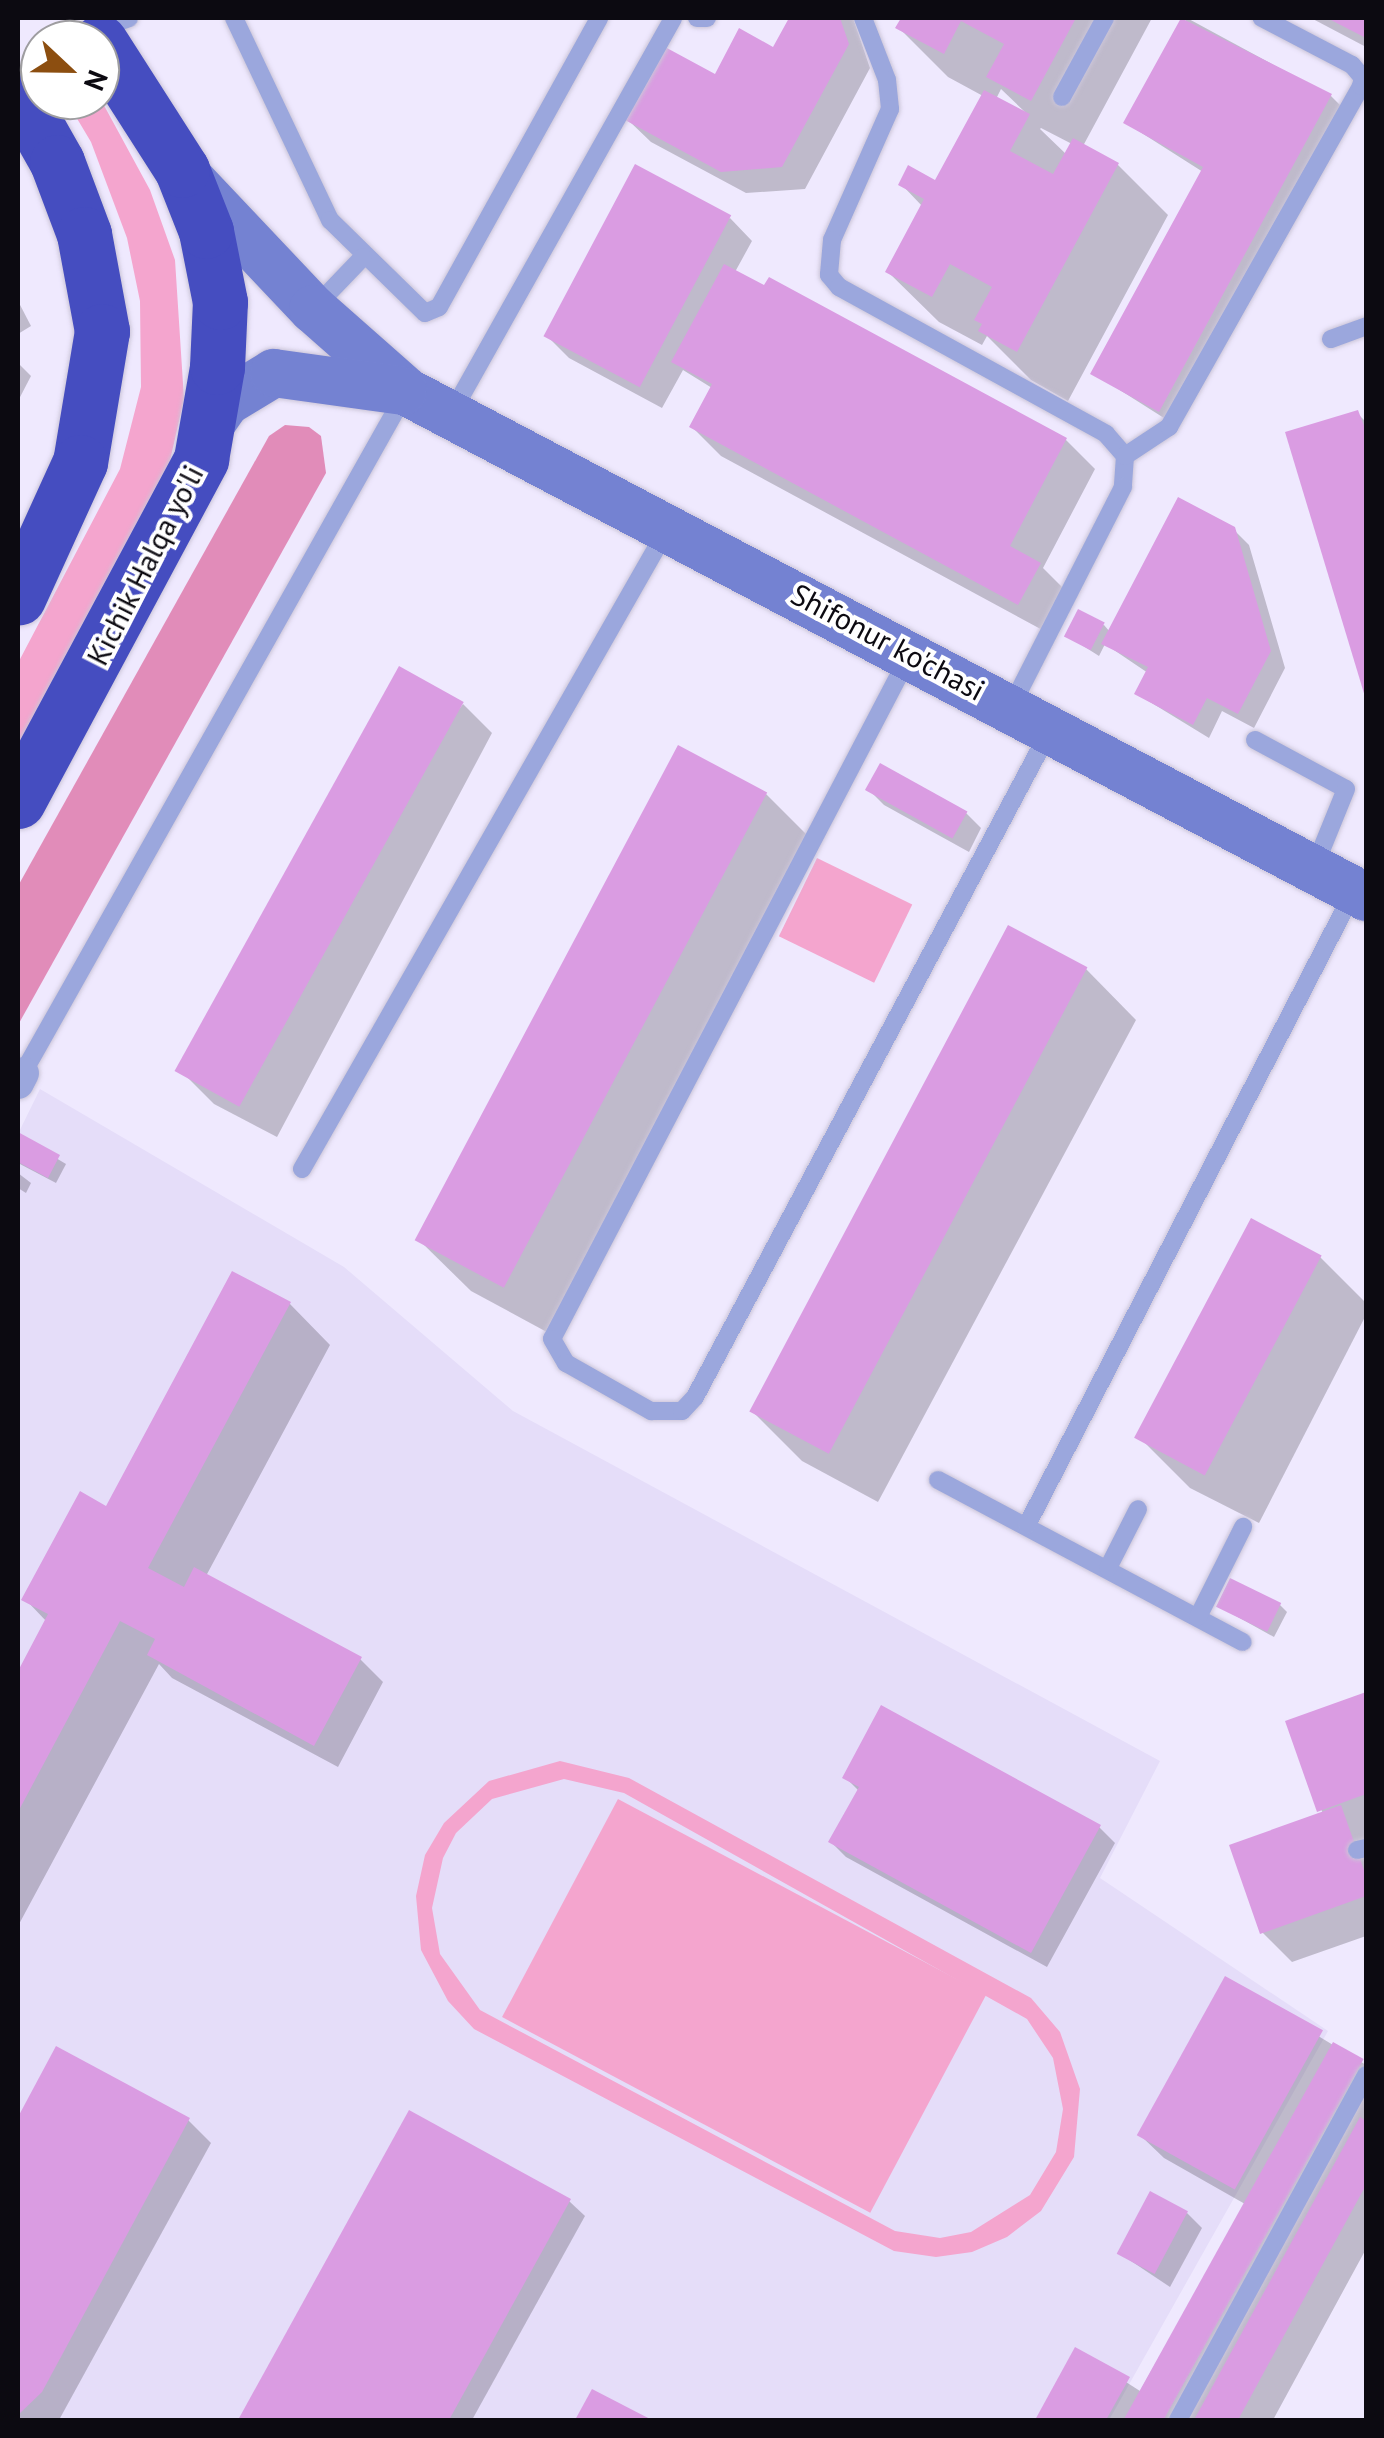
<!DOCTYPE html>
<style>
body{margin:0}
#map{position:relative;width:1384px;height:2438px;overflow:hidden;background:#efe9fe;font-family:"PT Sans",sans-serif}
div>[style]{position:absolute}
[style*='--x']{left:calc(var(--x)*1px);top:calc(var(--y)*1px);width:calc(var(--w)*1px);rotate:calc(var(--a)*1deg)}
.built>*{inset:0;background:#e5ddf9}
.green>*{inset:0;background:#f4a5ce;transform-origin:0 0}
.forest>*{inset:0;background:#e18cb9}
.shadow>*{inset:0;background:#0003}
.building>*{inset:0;background:#da9ce2;transform-origin:0 0}
.roads{filter:drop-shadow(0 0 2px #cbc5d8) drop-shadow(0 0 2px #cbc5d8)}
.lane>*{height:18px;margin:-9px;padding:0 9px;transform-origin:9px;border-radius:9px;background:#9ba7dd}
.street>*{height:32px;margin:-16px;padding:0 16px;transform-origin:16px;border-radius:16px;background:#9ba7dd}
.secondary>*{height:48px;margin:-24px;padding:0 24px;transform-origin:24px;border-radius:24px;background:#7482d2}
.highway>*{height:55px;margin:-27.5px;padding:0 27.5px;transform-origin:27.5px;border-radius:27.5px;background:#454dc0}
span{translate:-50% -50%;white-space:nowrap;text-align:center;line-height:1.15;-webkit-text-stroke:8px #fff;paint-order:stroke}
.street-label{font-size:30px;color:#0c0a11}
.frame{position:absolute;inset:0;border:20px solid #0c0a11;pointer-events:none}
.north{position:absolute;left:20px;top:20px;width:100px;height:100px;box-sizing:border-box;background:#fff;border:2px solid #9e9da0;border-radius:50%;rotate:112deg;font-size:28px;font-weight:700;line-height:40px;text-align:center;color:#0c0a11}
.north::after{content:'';display:block;margin:auto;width:35px;height:45px;background:#8c4e10;clip-path:polygon(50% 0,100% 100%,50% 72%,0 100%)}
</style>
<div id="map">
<div class="built">
<i style="clip-path:polygon(40px 1089px,344px 1267px,513px 1411px,1160px 1761px,1100px 1878px,1328px 2031px,1109px 2420px,18px 2420px,18px 1134px)"></i>
</div>
<div class="green">
<i style="clip-path:polygon(100px 98px,150px 190px,175px 260px,184px 399px,165px 483px,18px 753px,18px 663px,120px 469px,141px 387px,140px 301px,127px 238px,91px 142px,66px 100px)"></i>
<i style="left:817px;top:858px;width:106px;height:87px;rotate:26deg"></i>
<i style="clip-path:polygon(evenodd,560px 1761px,629px 1778px,1031px 1998px,1060px 2032px,1080px 2089px,1074px 2157px,1041px 2211px,1007px 2237px,972px 2252px,936px 2257px,894px 2251px,474px 2029px,448px 2001px,421px 1950px,416px 1896px,425px 1855px,444px 1823px,489px 1781px,560px 1761px,564px 1779px,624px 1793px,1027px 2019px,1053px 2058px,1063px 2109px,1056px 2152px,1030px 2195px,971px 2232px,940px 2238px,895px 2231px,480px 2010px,440px 1954px,432px 1908px,443px 1858px,456px 1833px,492px 1799px,564px 1779px)"></i>
<i style="left:618px;top:1799px;width:417px;height:247px;rotate:28deg"></i>
</div>
<div class="forest">
<i style="clip-path:polygon(285px 425px,309px 427px,321px 436px,326px 473px,18px 1025px,18px 886px,269px 436px)"></i>
</div>
<div class="shadow">
<i style="clip-path:polygon(792px 18px,853px 18px,870px 68px,805px 189px,746px 193px,651px 142px,628px 120px,774px 50px)"></i>
<i style="clip-path:polygon(evenodd,904px 18px,1152px 18px,1083px 146px,1118px 165px,1168px 215px,1068px 401px,1031px 380px,987px 336px,982px 345px,939px 322px,888px 272px,923px 207px,901px 184px,936px 183px,983px 96px,948px 77px,898px 27px,904px 18px,1001px 89px,1027px 114px,996px 99px,1001px 89px,904px 18px,1041px 128px,1072px 144px,1067px 155px,1040px 129px,1041px 128px)"></i>
<i style="clip-path:polygon(1187px 18px,1331px 96px,1346px 111px,1175px 425px,1093px 373px,1203px 172px,1126px 123px)"></i>
<i style="clip-path:polygon(1311px 18px,1366px 18px,1366px 47px)"></i>
<i style="clip-path:polygon(730px 218px,752px 241px,735px 272px,1066px 440px,1095px 469px,1043px 568px,1069px 594px,1048px 633px,721px 456px,692px 427px,712px 388px,683px 370px,662px 408px,569px 358px,546px 335px)"></i>
<i style="clip-path:polygon(18px 301px,31px 326px,18px 334px)"></i>
<i style="clip-path:polygon(18px 363px,31px 376px,18px 401px)"></i>
<i style="clip-path:polygon(1357px 413px,1366px 422px,1366px 694px,1288px 434px)"></i>
<i style="clip-path:polygon(1233px 529px,1249px 545px,1285px 668px,1254px 728px,1222px 711px,1209px 738px,1137px 694px,1148px 673px,1105px 644px,1099px 656px,1066px 635px,1104px 625px,1110px 632px)"></i>
<i style="clip-path:polygon(463px 704px,492px 733px,277px 1137px,214px 1104px,184px 1074px)"></i>
<i style="clip-path:polygon(869px 790px,966px 813px,981px 828px,969px 852px,884px 805px)"></i>
<i style="clip-path:polygon(766px 794px,816px 844px,556px 1337px,471px 1291px,420px 1241px)"></i>
<i style="clip-path:polygon(1086px 969px,1136px 1020px,878px 1502px,802px 1461px,752px 1411px)"></i>
<i style="clip-path:polygon(19px 1136px,66px 1164px,56px 1183px,18px 1163px)"></i>
<i style="clip-path:polygon(18px 1173px,31px 1183px,26px 1193px,18px 1188px)"></i>
<i style="clip-path:polygon(1320px 1257px,1366px 1303px,1366px 1315px,1259px 1523px,1190px 1488px,1140px 1438px)"></i>
<i style="clip-path:polygon(233px 1274px,290px 1304px,330px 1345px,206px 1576px,360px 1659px,383px 1682px,338px 1767px,172px 1678px,159px 1664px,18px 1926px,18px 1677px,47px 1622px,25px 1599px,107px 1509px)"></i>
<i style="clip-path:polygon(1280px 1605px,1287px 1612px,1274px 1637px,1218px 1606px)"></i>
<i style="clip-path:polygon(1366px 1695px,1366px 1936px,1292px 1962px,1262px 1932px,1323px 1814px,1289px 1723px)"></i>
<i style="clip-path:polygon(845px 1777px,1099px 1827px,1115px 1843px,1047px 1967px,846px 1857px,831px 1842px,859px 1791px)"></i>
<i style="clip-path:polygon(1226px 1980px,1366px 2065px,1366px 2249px,1273px 2420px,1037px 2420px,1076px 2350px,1140px 2391px,1245px 2204px,1164px 2158px,1141px 2136px)"></i>
<i style="clip-path:polygon(57px 2049px,188px 2120px,211px 2143px,59px 2420px,18px 2420px,18px 2122px)"></i>
<i style="clip-path:polygon(410px 2113px,569px 2201px,585px 2216px,472px 2420px,241px 2420px)"></i>
<i style="clip-path:polygon(1187px 2213px,1202px 2228px,1170px 2287px,1119px 2253px)"></i>
</div>
<div class="building">
<i style="clip-path:polygon(789px 18px,840px 18px,849px 44px,782px 167px,721px 172px,625px 120px,665px 47px,715px 74px,739px 28px,773px 47px)"></i>
<i style="clip-path:polygon(901px 18px,1076px 18px,1031px 101px,986px 77px,1004px 44px,961px 21px,944px 54px,895px 28px)"></i>
<i style="clip-path:polygon(1181px 18px,1332px 94px,1159px 412px,1090px 374px,1203px 167px,1123px 123px)"></i>
<i style="clip-path:polygon(1327px 18px,1366px 18px,1366px 38px)"></i>
<i style="clip-path:polygon(984px 90px,1030px 114px,1010px 151px,1053px 174px,1073px 138px,1119px 163px,1017px 352px,978px 331px,982px 324px,974px 320px,992px 287px,950px 264px,932px 297px,885px 272px,924px 199px,898px 185px,908px 165px,935px 180px)"></i>
<i style="left:635px;top:164px;width:109px;height:195px;rotate:28deg"></i>
<i style="clip-path:polygon(724px 264px,764px 285px,769px 277px,1067px 438px,1010px 546px,1041px 563px,1018px 605px,689px 427px,712px 384px,671px 362px)"></i>
<i style="clip-path:polygon(1358px 410px,1366px 431px,1366px 700px,1285px 432px)"></i>
<i style="clip-path:polygon(1178px 497px,1235px 527px,1271px 651px,1238px 714px,1207px 698px,1193px 725px,1134px 694px,1148px 667px,1101px 644px)"></i>
<i style="left:1078px;top:609px;width:30px;height:31px;rotate:27deg"></i>
<i style="left:399px;top:666px;width:74px;height:463px;rotate:29deg"></i>
<i style="left:678px;top:745px;width:101px;height:561px;rotate:28deg"></i>
<i style="left:880px;top:763px;width:100px;height:31px;rotate:29deg"></i>
<i style="left:1008px;top:925px;width:90px;height:551px;rotate:28deg"></i>
<i style="clip-path:polygon(18px 1132px,60px 1155px,48px 1178px,18px 1162px)"></i>
<i style="left:1251px;top:1218px;width:80px;height:249px;rotate:28deg"></i>
<i style="clip-path:polygon(232px 1271px,291px 1302px,148px 1568px,184px 1587px,194px 1567px,362px 1657px,314px 1746px,147px 1655px,155px 1639px,120px 1621px,18px 1812px,18px 1671px,48px 1614px,21px 1600px,80px 1491px,106px 1506px)"></i>
<i style="left:1230px;top:1578px;width:57px;height:32px;rotate:26deg"></i>
<i style="clip-path:polygon(1366px 1692px,1366px 1794px,1317px 1812px,1285px 1721px)"></i>
<i style="clip-path:polygon(881px 1705px,1101px 1825px,1031px 1953px,828px 1842px,859px 1787px,842px 1778px)"></i>
<i style="clip-path:polygon(1341px 1805px,1366px 1876px,1366px 1896px,1260px 1934px,1229px 1845px)"></i>
<i style="left:1225px;top:1976px;width:112px;height:182px;rotate:29deg"></i>
<i style="left:1333px;top:2042px;width:35px;height:433px;rotate:29deg"></i>
<i style="clip-path:polygon(56px 2046px,190px 2118px,42px 2392px,18px 2415px,18px 2117px)"></i>
<i style="clip-path:polygon(409px 2110px,571px 2199px,449px 2420px,238px 2420px)"></i>
<i style="clip-path:polygon(1360px 2117px,1366px 2121px,1366px 2185px,1238px 2420px,1194px 2420px)"></i>
<i style="left:1150px;top:2191px;width:43px;height:71px;rotate:28deg"></i>
<i style="clip-path:polygon(1075px 2347px,1130px 2377px,1106px 2420px,1035px 2420px)"></i>
<i style="clip-path:polygon(592px 2389px,652px 2420px,575px 2420px)"></i>
</div>
<div class="roads">
<div class="lane">
<i style="--x:234;--y:18;--w:224;--a:64.6"></i>
<i style="--x:330;--y:220;--w:133;--a:44.4"></i>
<i style="--x:425;--y:313;--w:15;--a:-23"></i>
<i style="--x:439;--y:307;--w:330;--a:-61"></i>
<i style="--x:697;--y:18;--w:10;--a:0"></i>
<i style="--x:863;--y:18;--w:66;--a:68.8"></i>
<i style="--x:887;--y:80;--w:29;--a:84"></i>
<i style="--x:890;--y:109;--w:143;--a:113.9"></i>
<i style="--x:832;--y:240;--w:35;--a:95"></i>
<i style="--x:829;--y:275;--w:16;--a:50"></i>
<i style="--x:839;--y:287;--w:305;--a:28.8"></i>
<i style="--x:1106;--y:434;--w:29;--a:49"></i>
<i style="--x:1125;--y:456;--w:31;--a:94"></i>
<i style="--x:1123;--y:487;--w:247;--a:117"></i>
<i style="--x:99;--y:29;--w:32;--a:-20"></i>
<i style="--x:1062;--y:97;--w:90;--a:-61.4"></i>
<i style="--x:315;--y:307;--w:69;--a:-46.2"></i>
<i style="--x:1331;--y:339;--w:37;--a:-20"></i>
<i style="--x:451;--y:414;--w:454;--a:-60.7"></i>
<i style="--x:1125;--y:456;--w:53;--a:-33.4"></i>
<i style="--x:1169;--y:427;--w:391;--a:-60.6"></i>
<i style="--x:1361;--y:86;--w:8;--a:-76"></i>
<i style="--x:1363;--y:78;--w:17;--a:-130"></i>
<i style="--x:1352;--y:65;--w:102;--a:-152.4"></i>
<i style="--x:908;--y:658;--w:768;--a:117.6"></i>
<i style="--x:552;--y:1339;--w:28;--a:60"></i>
<i style="--x:566;--y:1363;--w:98;--a:29.5"></i>
<i style="--x:651;--y:1411;--w:31;--a:0"></i>
<i style="--x:682;--y:1411;--w:19;--a:-47"></i>
<i style="--x:695;--y:1397;--w:753;--a:-61.97"></i>
<i style="--x:1255;--y:740;--w:103;--a:28.3"></i>
<i style="--x:1346;--y:789;--w:85;--a:112.1"></i>
<i style="--x:23;--y:1073;--w:779;--a:-60.64"></i>
<i style="--x:302;--y:1169;--w:735;--a:-60.29"></i>
<i style="--x:938;--y:1480;--w:345;--a:28"></i>
<i style="--x:1027;--y:1525;--w:713;--a:-62.72"></i>
<i style="--x:1108;--y:1568;--w:66;--a:-63"></i>
<i style="--x:1198;--y:1617;--w:101;--a:-63.4"></i>
<i style="--x:1357;--y:1850;--w:9;--a:-13"></i>
<i style="--x:1178;--y:2420;--w:393;--a:-61.4"></i>
</div>
<div class="street">
<i style="--x:18;--y:1083;--w:11;--a:-63"></i>
</div>
<div class="secondary">
<i style="--x:188;--y:177;--w:182;--a:46.6"></i>
<i style="--x:313;--y:309;--w:125;--a:41.4"></i>
<i style="--x:407;--y:392;--w:1084;--a:27.77"></i>
<i style="--x:210;--y:425;--w:28;--a:-55"></i>
<i style="--x:226;--y:402;--w:56;--a:-31.1"></i>
<i style="--x:274;--y:373;--w:130;--a:7.9"></i>
</div>
<div class="highway">
<i style="--x:18;--y:93;--w:79;--a:60.5"></i>
<i style="--x:57;--y:162;--w:77;--a:69.4"></i>
<i style="--x:84;--y:234;--w:99;--a:79.5"></i>
<i style="--x:102;--y:331;--w:133;--a:99.5"></i>
<i style="--x:80;--y:462;--w:149;--a:114.5"></i>
<i style="--x:18;--y:801;--w:388;--a:-61.8"></i>
<i style="--x:201;--y:459;--w:93;--a:-80.1"></i>
<i style="--x:217;--y:367;--w:65;--a:-87.4"></i>
<i style="--x:220;--y:302;--w:72;--a:-101.2"></i>
<i style="--x:206;--y:231;--w:66;--a:-111.5"></i>
<i style="--x:182;--y:170;--w:152;--a:-122.6"></i>
</div>
</div>
<div class="street-label">
<span style="left:145px;top:565px;rotate:-63deg">Kichik Halqa yo'li</span>
<span style="left:888px;top:642px;rotate:28deg">Shifonur ko'chasi</span>
</div>
<div class="frame"></div>
<div class="north">N</div>
</div>
